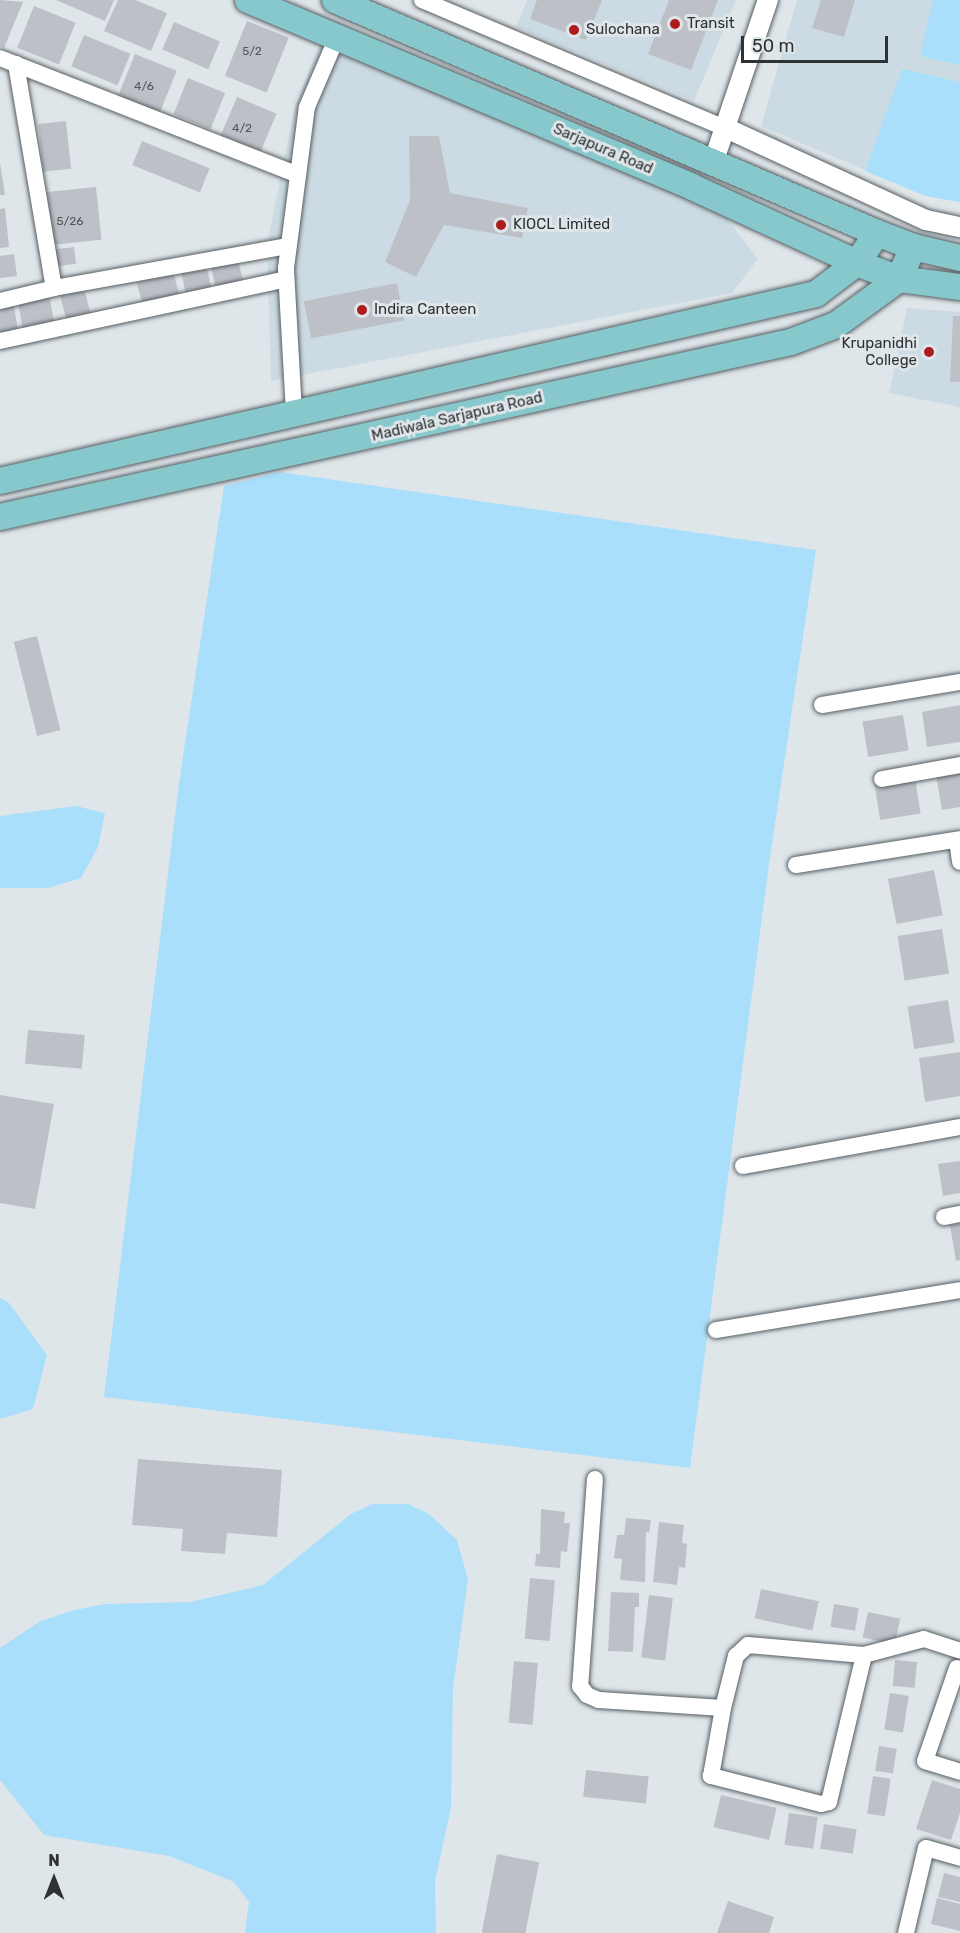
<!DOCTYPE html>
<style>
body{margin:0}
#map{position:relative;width:960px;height:1933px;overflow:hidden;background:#dfe6ea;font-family:Rubik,sans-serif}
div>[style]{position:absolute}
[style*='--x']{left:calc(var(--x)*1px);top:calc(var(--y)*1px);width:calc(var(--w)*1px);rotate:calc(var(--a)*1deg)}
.built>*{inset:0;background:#ccdbe3}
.green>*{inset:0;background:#aadffb}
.building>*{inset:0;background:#bdc1c7;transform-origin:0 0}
.roads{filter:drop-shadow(0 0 2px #575e62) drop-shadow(0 0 2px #575e62)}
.minor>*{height:16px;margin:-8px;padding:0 8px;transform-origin:8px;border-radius:8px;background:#fff}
.tertiary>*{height:20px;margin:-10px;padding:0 10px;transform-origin:10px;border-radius:10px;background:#fff}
.primary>*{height:26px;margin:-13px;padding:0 13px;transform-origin:13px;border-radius:13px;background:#86c8cb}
.dots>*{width:16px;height:16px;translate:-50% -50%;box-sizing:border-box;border:3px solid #dfe6ea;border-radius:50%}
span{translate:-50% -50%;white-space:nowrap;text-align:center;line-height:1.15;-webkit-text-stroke:6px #dfe6ea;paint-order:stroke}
.number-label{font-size:12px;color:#525659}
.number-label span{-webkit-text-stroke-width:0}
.poi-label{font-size:15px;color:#2f3234}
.left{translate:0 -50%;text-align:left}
.right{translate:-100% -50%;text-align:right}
.street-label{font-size:15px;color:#2f3234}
.north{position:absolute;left:24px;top:1849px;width:60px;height:60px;-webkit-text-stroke:4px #dfe6ea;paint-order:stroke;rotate:0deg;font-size:16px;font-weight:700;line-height:24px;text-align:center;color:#2f3234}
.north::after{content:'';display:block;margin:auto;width:21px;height:27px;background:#2f3234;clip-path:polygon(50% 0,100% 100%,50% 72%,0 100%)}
.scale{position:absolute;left:741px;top:36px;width:147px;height:27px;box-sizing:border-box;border:3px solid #2f3234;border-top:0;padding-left:8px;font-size:18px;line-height:21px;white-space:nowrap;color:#2f3234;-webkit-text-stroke:4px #dfe6ea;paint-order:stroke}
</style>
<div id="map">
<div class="built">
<i style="clip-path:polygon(527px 0,736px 0,694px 101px,516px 27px)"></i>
<i style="clip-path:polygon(797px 0,960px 0,960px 202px,926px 196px,761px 126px)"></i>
<i style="clip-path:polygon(322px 39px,718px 207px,758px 259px,732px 293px,271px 381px,267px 244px,295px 106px)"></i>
<i style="clip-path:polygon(907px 308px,960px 312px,960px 407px,889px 393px)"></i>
</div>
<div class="green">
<i style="clip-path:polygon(933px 0,960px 0,960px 65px,920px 56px)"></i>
<i style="clip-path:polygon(902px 69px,960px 82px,960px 202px,926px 196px,865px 171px)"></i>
<i style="clip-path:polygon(280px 472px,816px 550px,769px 864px,690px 1468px,104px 1397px,179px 783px,224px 486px)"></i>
<i style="clip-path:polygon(76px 806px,105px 813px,98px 847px,81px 878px,48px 888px,0 888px,0 816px)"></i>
<i style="clip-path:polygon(0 1298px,9px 1303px,47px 1355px,33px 1409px,0 1419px)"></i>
<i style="clip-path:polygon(372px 1504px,408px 1504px,429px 1514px,457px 1540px,468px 1579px,453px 1689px,451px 1808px,435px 1881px,436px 1933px,245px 1933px,249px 1902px,234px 1882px,169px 1856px,44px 1835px,0 1780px,0 1648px,39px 1622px,70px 1611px,105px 1604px,190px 1602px,263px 1585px,351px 1514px)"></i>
</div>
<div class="building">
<i style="clip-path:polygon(0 0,23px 2px,4px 48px,0 46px)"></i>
<i style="clip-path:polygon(56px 0,114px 0,105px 21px)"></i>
<i style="clip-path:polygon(118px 0,135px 0,167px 13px,151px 51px,104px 31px)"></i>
<i style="clip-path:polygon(537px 0,602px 0,586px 40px,530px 19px)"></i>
<i style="clip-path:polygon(669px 0,718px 0,691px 70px,648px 54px)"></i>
<i style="clip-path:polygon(821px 0,855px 0,844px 37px,812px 28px)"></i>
<i style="left:34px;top:6px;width:45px;height:45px;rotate:22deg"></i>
<i style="left:247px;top:21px;width:45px;height:59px;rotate:22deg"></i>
<i style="left:174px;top:22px;width:50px;height:30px;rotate:23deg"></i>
<i style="left:84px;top:35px;width:50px;height:34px;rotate:22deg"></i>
<i style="left:135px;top:54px;width:45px;height:46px;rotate:22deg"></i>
<i style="left:188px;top:78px;width:40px;height:39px;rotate:22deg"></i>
<i style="left:237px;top:97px;width:43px;height:41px;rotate:23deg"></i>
<i style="left:66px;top:121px;width:48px;height:28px;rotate:84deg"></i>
<i style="clip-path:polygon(409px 136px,439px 136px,450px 193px,528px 208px,522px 238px,444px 225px,416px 277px,385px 262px,410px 200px)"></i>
<i style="left:142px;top:141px;width:73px;height:26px;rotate:22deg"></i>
<i style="clip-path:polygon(0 163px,5px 195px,0 195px)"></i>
<i style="left:96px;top:187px;width:53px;height:49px;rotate:84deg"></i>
<i style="clip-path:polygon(5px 208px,9px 247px,0 248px,0 209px)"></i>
<i style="left:74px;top:247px;width:17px;height:21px;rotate:83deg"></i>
<i style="clip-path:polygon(14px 254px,17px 276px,0 278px,0 256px)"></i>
<i style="left:238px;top:260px;width:25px;height:28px;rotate:76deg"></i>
<i style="left:207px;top:268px;width:25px;height:26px;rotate:78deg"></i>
<i style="left:173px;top:272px;width:25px;height:38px;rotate:74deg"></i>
<i style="left:397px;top:283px;width:38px;height:95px;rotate:79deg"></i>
<i style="left:83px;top:285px;width:34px;height:25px;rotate:75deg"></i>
<i style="left:49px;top:295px;width:33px;height:32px;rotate:79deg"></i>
<i style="clip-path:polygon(13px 301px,19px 336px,0 334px,0 303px)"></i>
<i style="clip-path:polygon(953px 316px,960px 316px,960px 382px,950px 382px)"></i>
<i style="left:37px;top:636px;width:97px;height:24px;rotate:76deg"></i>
<i style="clip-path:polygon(960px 705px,960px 742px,927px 747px,922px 712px)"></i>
<i style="left:903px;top:715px;width:36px;height:41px;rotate:81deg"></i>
<i style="clip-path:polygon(960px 771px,960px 807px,942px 810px,936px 775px)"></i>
<i style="left:915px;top:778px;width:36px;height:41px;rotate:81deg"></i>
<i style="left:934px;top:870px;width:46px;height:47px;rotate:79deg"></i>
<i style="left:942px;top:929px;width:45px;height:45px;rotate:81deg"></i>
<i style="left:948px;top:1000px;width:43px;height:41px;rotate:81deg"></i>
<i style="left:28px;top:1030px;width:57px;height:34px;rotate:5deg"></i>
<i style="clip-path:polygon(960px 1052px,960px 1096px,925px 1102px,919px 1058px)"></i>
<i style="clip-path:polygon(0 1095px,54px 1104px,35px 1209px,0 1203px)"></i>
<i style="clip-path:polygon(960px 1161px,960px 1193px,943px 1196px,938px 1164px)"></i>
<i style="clip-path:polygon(960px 1223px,960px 1260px,956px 1261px,950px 1225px)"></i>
<i style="clip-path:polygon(138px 1459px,282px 1470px,277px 1537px,227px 1533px,225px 1554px,181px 1551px,183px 1529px,132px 1525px)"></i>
<i style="clip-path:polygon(541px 1509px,565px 1512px,564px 1523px,570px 1523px,567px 1552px,561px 1551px,560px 1568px,535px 1566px,536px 1554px,540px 1554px)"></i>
<i style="clip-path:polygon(626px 1518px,651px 1520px,649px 1533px,646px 1532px,645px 1582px,620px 1580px,622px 1559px,614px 1558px,617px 1535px,624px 1535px)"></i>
<i style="clip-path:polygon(659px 1522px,684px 1525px,682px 1543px,687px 1544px,685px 1568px,679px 1567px,677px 1585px,653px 1582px)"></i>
<i style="left:530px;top:1578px;width:25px;height:61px;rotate:5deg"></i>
<i style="left:761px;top:1589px;width:59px;height:30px;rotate:12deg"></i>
<i style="clip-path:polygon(611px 1592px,639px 1593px,639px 1607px,635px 1607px,633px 1652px,608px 1651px)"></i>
<i style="left:649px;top:1595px;width:24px;height:63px;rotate:7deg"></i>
<i style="left:834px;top:1604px;width:25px;height:23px;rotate:9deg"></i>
<i style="left:868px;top:1612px;width:33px;height:26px;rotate:12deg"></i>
<i style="left:895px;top:1660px;width:22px;height:26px;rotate:5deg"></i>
<i style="left:514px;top:1661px;width:24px;height:62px;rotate:5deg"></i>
<i style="left:890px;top:1693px;width:19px;height:37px;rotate:9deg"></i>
<i style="left:879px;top:1746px;width:18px;height:25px;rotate:9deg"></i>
<i style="left:586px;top:1770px;width:63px;height:27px;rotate:6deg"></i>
<i style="left:873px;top:1776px;width:18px;height:38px;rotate:9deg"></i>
<i style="clip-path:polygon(932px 1780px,960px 1789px,960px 1813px,951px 1840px,916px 1829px)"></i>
<i style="left:721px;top:1795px;width:57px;height:33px;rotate:13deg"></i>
<i style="left:789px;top:1813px;width:29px;height:32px;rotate:8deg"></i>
<i style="left:824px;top:1824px;width:33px;height:25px;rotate:9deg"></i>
<i style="left:497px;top:1854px;width:43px;height:80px;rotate:11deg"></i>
<i style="clip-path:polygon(944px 1873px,960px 1877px,960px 1902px,938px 1897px)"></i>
<i style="clip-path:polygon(937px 1898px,960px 1904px,960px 1931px,931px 1924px)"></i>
<i style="clip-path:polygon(728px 1901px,774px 1917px,769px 1933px,717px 1933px)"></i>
</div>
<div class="roads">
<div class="minor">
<i style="--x:422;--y:0;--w:332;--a:22.9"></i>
<i style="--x:0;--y:58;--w:320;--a:21.4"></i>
<i style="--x:16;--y:64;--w:227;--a:80.4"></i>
<i style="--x:0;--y:301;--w:56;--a:-13.5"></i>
<i style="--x:54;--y:288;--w:238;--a:-10.2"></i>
<i style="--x:0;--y:341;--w:293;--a:-12.2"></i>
<i style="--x:294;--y:413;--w:145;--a:-93.2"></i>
<i style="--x:286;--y:268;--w:162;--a:-82.6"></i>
<i style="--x:307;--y:107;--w:76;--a:-66.8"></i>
<i style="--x:822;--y:705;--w:140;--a:-9.5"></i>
<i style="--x:882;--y:779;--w:79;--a:-10.2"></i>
<i style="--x:957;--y:840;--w:22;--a:82"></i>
<i style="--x:796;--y:865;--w:166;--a:-9"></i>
<i style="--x:743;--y:1166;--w:220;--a:-10.2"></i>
<i style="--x:944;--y:1217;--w:16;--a:-11"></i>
<i style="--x:716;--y:1330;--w:247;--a:-9.3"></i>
<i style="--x:595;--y:1479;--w:208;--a:94.1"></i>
<i style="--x:580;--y:1686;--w:11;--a:52"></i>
<i style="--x:587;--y:1695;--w:13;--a:23"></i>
<i style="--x:599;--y:1700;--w:124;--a:3.7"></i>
<i style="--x:723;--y:1708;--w:54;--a:-76"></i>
<i style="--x:736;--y:1656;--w:16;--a:-43"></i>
<i style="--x:748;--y:1645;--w:116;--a:4.9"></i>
<i style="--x:864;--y:1655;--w:151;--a:103.4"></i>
<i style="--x:829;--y:1802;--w:8;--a:166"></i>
<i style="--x:821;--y:1804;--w:114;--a:-165.7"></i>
<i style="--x:711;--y:1776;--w:69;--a:-80"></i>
<i style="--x:864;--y:1655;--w:62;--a:-14.9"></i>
<i style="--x:924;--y:1639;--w:38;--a:18"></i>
<i style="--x:957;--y:1668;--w:98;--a:109"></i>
<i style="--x:925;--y:1761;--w:37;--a:17"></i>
<i style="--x:906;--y:1933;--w:87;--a:-76.8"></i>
<i style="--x:926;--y:1848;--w:35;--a:16"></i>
</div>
<div class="tertiary">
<i style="--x:728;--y:129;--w:218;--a:24.7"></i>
<i style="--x:926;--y:220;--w:35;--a:12"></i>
<i style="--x:713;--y:163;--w:172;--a:-71.4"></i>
</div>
<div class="primary">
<i style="--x:248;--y:0;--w:482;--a:22.8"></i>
<i style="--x:692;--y:187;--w:182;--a:24.7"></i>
<i style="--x:857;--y:263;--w:45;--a:20.9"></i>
<i style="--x:899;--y:279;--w:62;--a:7.5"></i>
<i style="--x:335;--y:0;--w:590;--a:23.26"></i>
<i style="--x:877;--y:233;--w:39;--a:21"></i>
<i style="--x:913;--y:247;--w:48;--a:13.2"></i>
<i style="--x:0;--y:481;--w:837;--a:-12.91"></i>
<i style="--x:816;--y:294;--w:51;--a:-37.1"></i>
<i style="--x:857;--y:263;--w:36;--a:-56"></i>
<i style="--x:0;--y:517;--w:810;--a:-12.48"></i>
<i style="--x:791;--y:342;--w:48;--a:-20.7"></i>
<i style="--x:836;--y:325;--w:78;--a:-36.1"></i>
<i style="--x:899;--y:279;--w:35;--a:-66"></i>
</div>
</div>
<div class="dots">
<i style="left:675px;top:24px;background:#ad1b1d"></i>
<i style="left:574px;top:30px;background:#ad1b1d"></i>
<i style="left:501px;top:225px;background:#ad1b1d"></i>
<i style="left:362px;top:310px;background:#ad1b1d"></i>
<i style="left:929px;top:352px;background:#ad1b1d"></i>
</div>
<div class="number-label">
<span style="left:252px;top:52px">5/2</span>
<span style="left:144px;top:87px">4/6</span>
<span style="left:242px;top:129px">4/2</span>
<span style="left:70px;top:222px">5/26</span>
</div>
<div class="poi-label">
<span class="left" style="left:687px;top:24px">Transit</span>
<span class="left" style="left:586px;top:30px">Sulochana</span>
<span class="left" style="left:513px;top:225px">KIOCL Limited</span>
<span class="left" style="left:374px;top:310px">Indira Canteen</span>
<span class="right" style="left:917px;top:352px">Krupanidhi<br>College</span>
</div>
<div class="street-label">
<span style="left:603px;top:149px;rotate:23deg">Sarjapura Road</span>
<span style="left:457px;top:417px;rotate:-13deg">Madiwala Sarjapura Road</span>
</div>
<div class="north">N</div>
<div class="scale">50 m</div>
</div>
